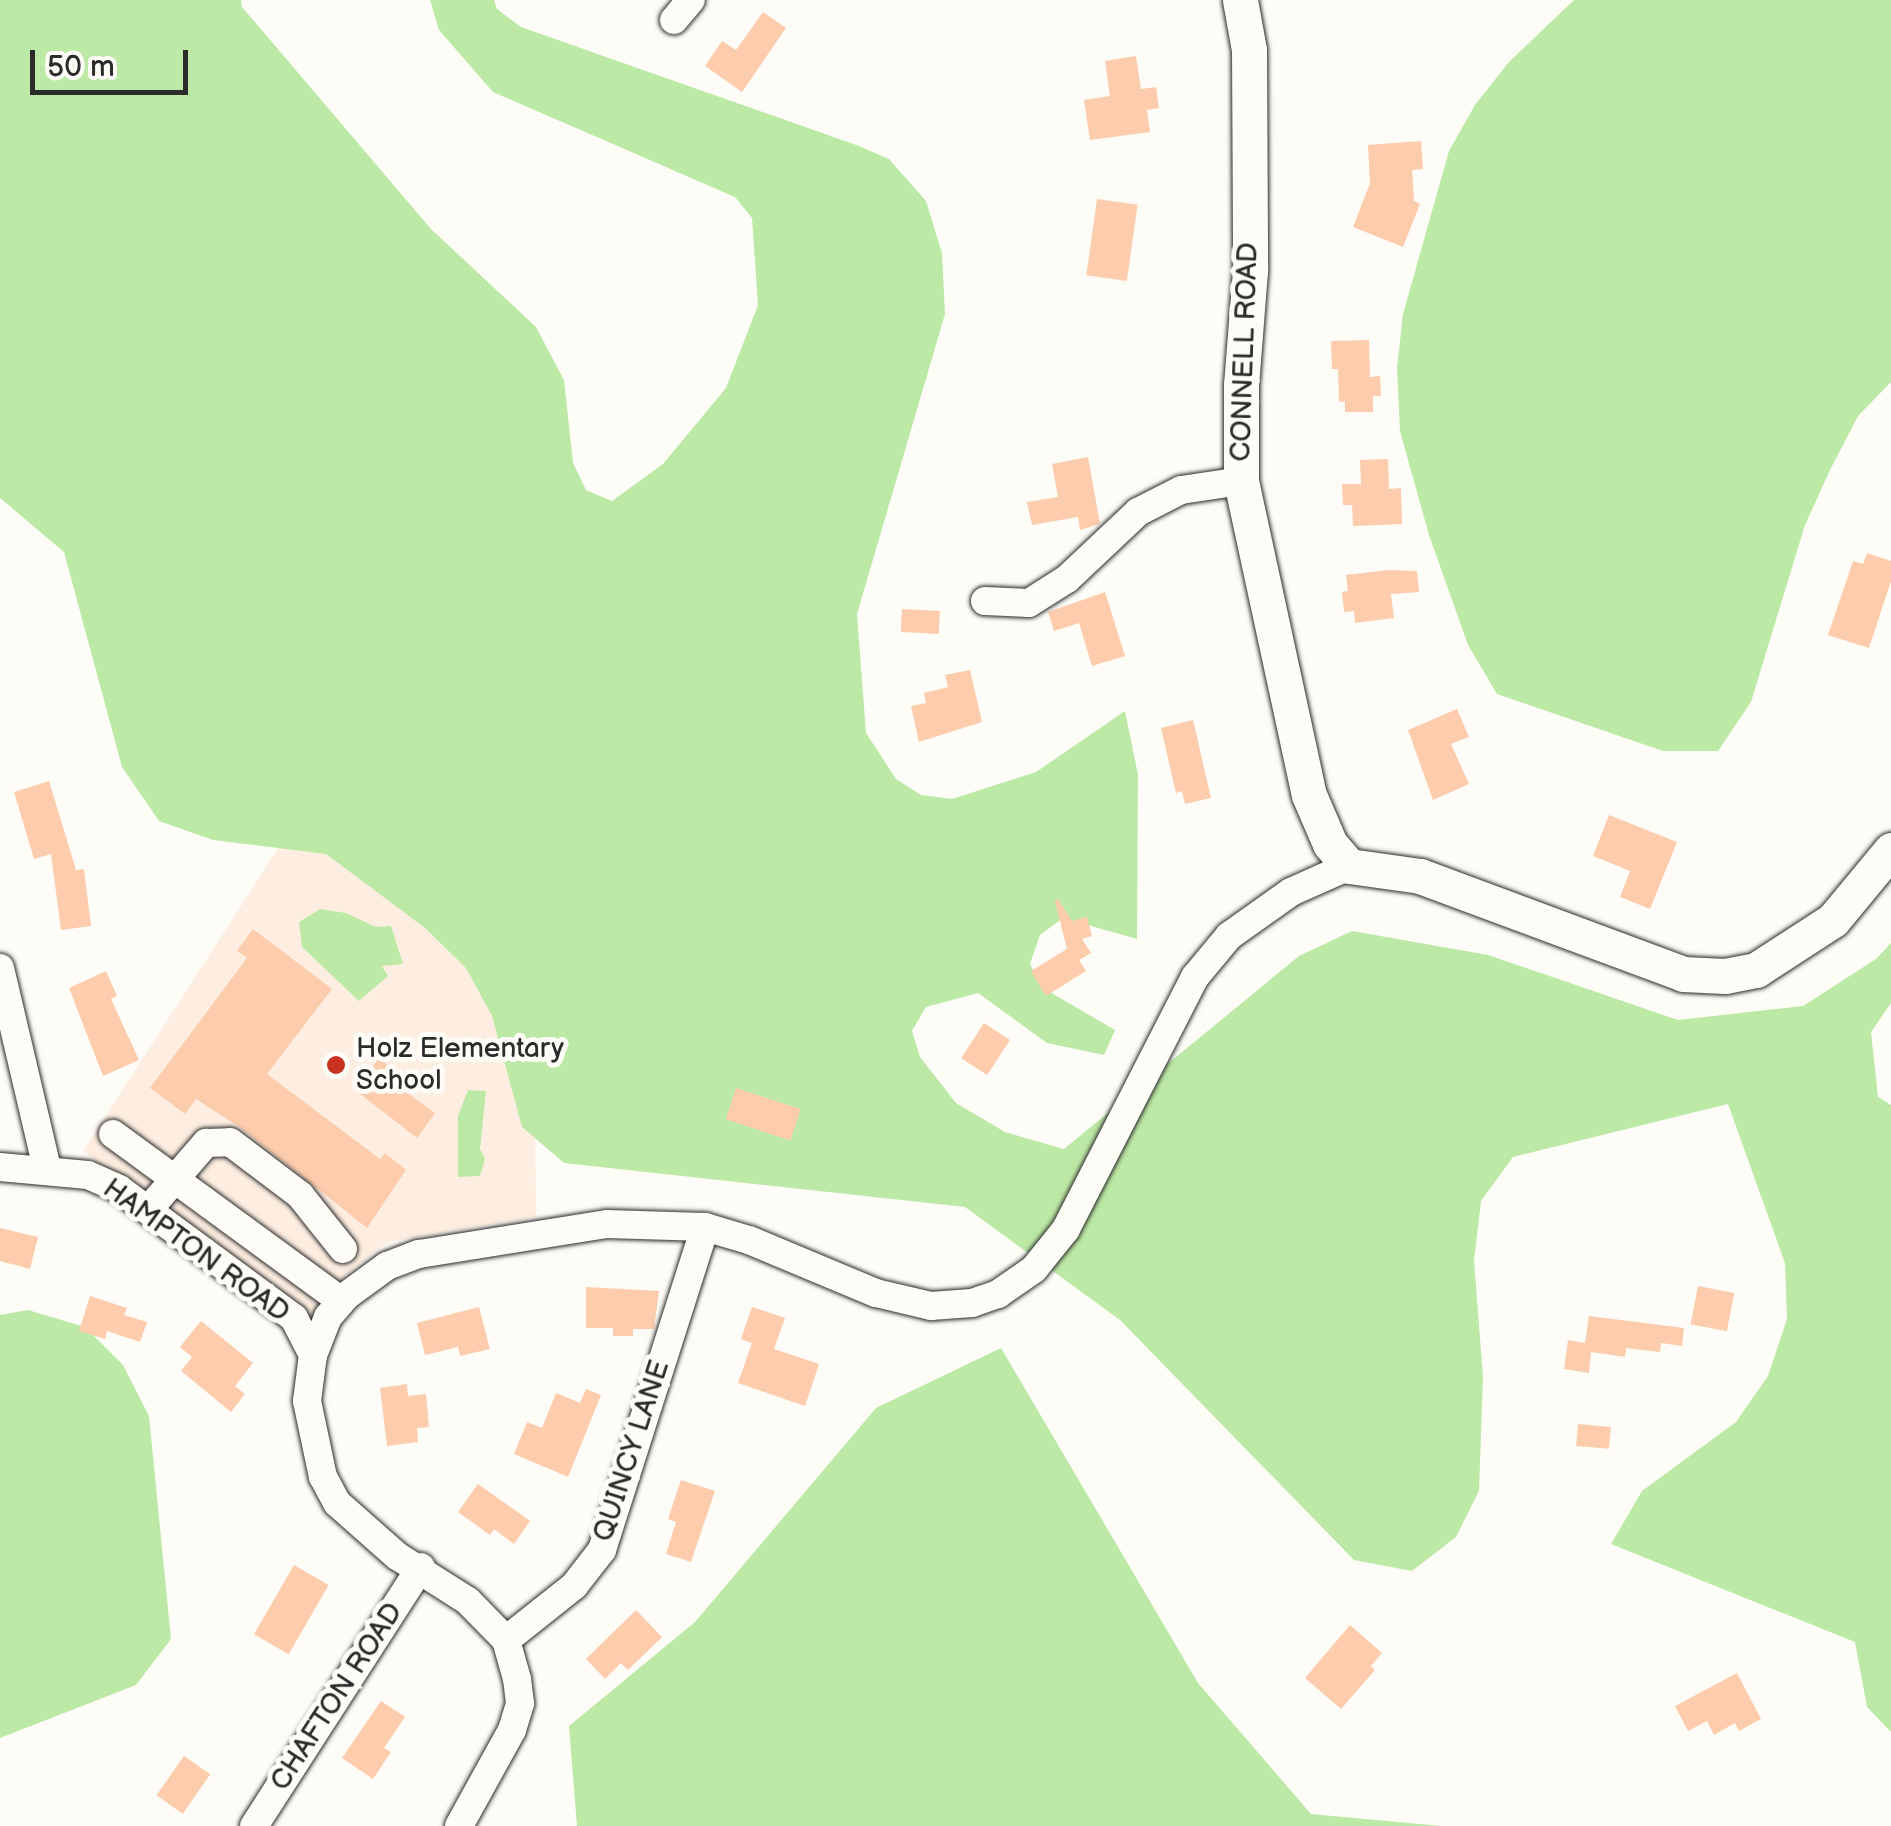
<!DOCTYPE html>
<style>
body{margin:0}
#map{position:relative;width:1891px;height:1826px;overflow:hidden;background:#fdfcf7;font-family:"Balsamiq Sans",sans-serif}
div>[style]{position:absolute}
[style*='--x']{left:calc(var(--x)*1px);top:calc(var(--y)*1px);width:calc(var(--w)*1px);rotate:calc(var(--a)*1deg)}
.built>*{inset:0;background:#fdeee1}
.green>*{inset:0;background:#bde9a6}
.building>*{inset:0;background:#fdccad;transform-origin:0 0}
.roads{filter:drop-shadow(0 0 2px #2b2b2b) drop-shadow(0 0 2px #2b2b2b)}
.minor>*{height:28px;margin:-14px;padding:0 14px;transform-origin:14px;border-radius:14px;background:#fdfcf7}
.major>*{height:35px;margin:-17.5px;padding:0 17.5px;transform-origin:17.5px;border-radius:17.5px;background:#fdfcf7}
.dots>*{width:28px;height:28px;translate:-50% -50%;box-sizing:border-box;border:5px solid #fdfcf7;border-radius:50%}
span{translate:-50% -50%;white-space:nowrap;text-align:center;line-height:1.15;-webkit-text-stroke:10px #fdfcf7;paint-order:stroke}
.street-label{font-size:28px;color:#2b2b2b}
.poi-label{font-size:28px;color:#2b2b2b}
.left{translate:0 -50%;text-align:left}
.scale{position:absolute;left:30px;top:50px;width:158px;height:45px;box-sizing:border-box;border:5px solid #2b2b2b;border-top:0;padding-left:12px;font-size:30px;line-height:35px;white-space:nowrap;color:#2b2b2b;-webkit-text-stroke:8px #fdfcf7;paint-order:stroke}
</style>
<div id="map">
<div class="built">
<i style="clip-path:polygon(293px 825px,534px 979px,536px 1217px,387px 1242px,345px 1275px,309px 1320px,83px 1151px)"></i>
</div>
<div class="green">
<i style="clip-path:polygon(0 0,241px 0,242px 7px,431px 229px,536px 327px,564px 380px,573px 463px,586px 490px,612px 501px,663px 464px,726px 388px,758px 305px,752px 218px,735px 197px,493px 92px,439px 30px,430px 0,494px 0,497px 9px,521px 27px,859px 146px,889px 159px,926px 201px,942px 253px,945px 314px,857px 614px,866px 733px,896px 779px,921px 795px,952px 799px,1036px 772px,1125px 711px,1138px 775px,1137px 939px,1063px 918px,1040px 935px,1030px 964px,1043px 988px,1115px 1030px,1104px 1055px,1047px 1043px,978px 993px,926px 1007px,912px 1031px,920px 1057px,956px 1103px,1005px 1132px,1064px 1149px,1299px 956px,1352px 931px,1488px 955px,1678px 1020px,1803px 1006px,1876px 959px,1891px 943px,1891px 1003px,1871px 1032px,1878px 1097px,1891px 1105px,1891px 1732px,1867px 1707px,1855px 1642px,1611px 1544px,1642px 1491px,1736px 1422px,1768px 1376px,1787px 1319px,1785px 1263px,1728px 1104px,1513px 1157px,1481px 1201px,1474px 1260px,1483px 1377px,1479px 1491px,1456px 1537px,1412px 1571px,1354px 1560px,1120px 1320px,965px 1207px,564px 1163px,522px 1127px,492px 1016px,466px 968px,425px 928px,326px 854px,213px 840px,159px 821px,122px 767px,64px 552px,0 498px)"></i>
<i style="clip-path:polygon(1574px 0,1891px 0,1891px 382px,1858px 416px,1830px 470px,1805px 525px,1751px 702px,1718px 751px,1663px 751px,1497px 694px,1468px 645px,1429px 535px,1400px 431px,1397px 368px,1403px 314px,1449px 151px,1475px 105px,1509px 62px)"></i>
<i style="clip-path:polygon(320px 909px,346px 913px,376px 927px,391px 926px,403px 964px,382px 966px,388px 976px,359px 1001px,302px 947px,299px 922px)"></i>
<i style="clip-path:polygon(468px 1090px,486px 1091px,480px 1149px,485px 1159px,480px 1176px,458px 1177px,458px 1116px)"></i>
<i style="clip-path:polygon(28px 1310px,85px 1327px,123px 1365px,149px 1416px,171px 1639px,136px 1685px,0 1738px,0 1315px)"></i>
<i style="clip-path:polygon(1001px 1348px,1198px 1683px,1311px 1814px,1441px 1826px,577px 1826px,569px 1726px,695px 1622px,876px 1408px)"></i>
</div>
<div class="building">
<i style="clip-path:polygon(763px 12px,786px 28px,742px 92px,705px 66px,722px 41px,736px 50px)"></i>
<i style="clip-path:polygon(1136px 56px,1141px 89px,1156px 87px,1159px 108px,1147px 110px,1150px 132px,1090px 140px,1084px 100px,1110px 96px,1105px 61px)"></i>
<i style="clip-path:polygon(1421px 141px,1423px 169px,1412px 170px,1414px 201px,1420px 204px,1403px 247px,1353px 227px,1370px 183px,1368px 145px)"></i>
<i style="left:1097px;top:199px;width:41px;height:77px;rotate:8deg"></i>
<i style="clip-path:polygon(1369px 340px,1370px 377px,1380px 376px,1381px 396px,1373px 396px,1373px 412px,1345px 412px,1345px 401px,1339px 402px,1338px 369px,1332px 369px,1331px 341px)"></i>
<i style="clip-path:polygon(1088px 457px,1100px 524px,1080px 530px,1078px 517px,1032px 525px,1027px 502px,1058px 497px,1052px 464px)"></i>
<i style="clip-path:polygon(1388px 459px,1389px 489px,1401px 488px,1402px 524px,1353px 526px,1352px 505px,1343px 505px,1342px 484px,1361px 484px,1360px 460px)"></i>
<i style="clip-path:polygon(1867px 553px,1891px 561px,1891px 581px,1869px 648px,1828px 635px,1853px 561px,1863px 564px)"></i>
<i style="clip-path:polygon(1389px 570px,1417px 571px,1419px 592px,1391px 594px,1394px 618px,1355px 623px,1354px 611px,1344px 612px,1342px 592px,1348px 591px,1346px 575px)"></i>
<i style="clip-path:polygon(1105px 592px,1125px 656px,1092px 666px,1079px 623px,1054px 631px,1048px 612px)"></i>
<i style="left:902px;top:609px;width:38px;height:23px;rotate:3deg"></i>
<i style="clip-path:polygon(970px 670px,982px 722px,919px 742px,911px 706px,926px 703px,924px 693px,948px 687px,945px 675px)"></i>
<i style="clip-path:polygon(1457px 709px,1469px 737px,1451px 744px,1469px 784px,1433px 800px,1408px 730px)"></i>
<i style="clip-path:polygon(1193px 720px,1211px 798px,1185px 804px,1182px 791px,1176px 793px,1161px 728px)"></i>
<i style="clip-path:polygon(49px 781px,76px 870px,84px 869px,91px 926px,61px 930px,51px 854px,34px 859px,14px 792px)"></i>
<i style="clip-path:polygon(1609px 815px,1677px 842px,1650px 909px,1620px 897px,1630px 871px,1593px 856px)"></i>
<i style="clip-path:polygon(1058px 899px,1072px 921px,1087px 917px,1092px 936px,1082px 939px,1091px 953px,1079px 960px,1086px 971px,1046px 996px,1031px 971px,1067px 949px,1055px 901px)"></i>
<i style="clip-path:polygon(253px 929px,332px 989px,267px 1074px,380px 1159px,385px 1153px,406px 1170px,367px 1228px,241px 1128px,196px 1099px,185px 1114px,150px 1088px,247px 958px,237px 951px)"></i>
<i style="clip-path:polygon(106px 971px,117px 996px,111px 999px,139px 1060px,103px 1076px,69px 988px)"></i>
<i style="left:984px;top:1023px;width:31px;height:42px;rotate:33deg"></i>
<i style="clip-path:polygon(379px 1058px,400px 1075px,394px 1083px,435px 1113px,417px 1138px,355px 1090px)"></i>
<i style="left:736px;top:1088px;width:68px;height:33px;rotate:18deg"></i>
<i style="clip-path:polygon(0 1228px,38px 1237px,30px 1269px,0 1261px)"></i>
<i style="left:1698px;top:1286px;width:37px;height:39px;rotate:11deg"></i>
<i style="clip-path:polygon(586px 1287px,659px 1291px,654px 1329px,633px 1329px,633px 1336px,613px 1336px,613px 1328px,586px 1328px)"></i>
<i style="clip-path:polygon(90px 1296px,127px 1308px,124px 1315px,147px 1322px,140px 1342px,107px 1331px,105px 1339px,79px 1331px)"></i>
<i style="clip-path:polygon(479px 1307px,490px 1349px,460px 1356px,458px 1347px,425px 1355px,417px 1323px)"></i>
<i style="clip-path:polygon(752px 1307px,785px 1318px,774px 1349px,819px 1364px,805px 1406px,738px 1383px,752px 1343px,741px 1339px)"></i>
<i style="clip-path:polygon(1589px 1316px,1684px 1328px,1682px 1346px,1661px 1343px,1660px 1352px,1626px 1348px,1625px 1357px,1591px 1352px,1589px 1373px,1564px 1369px,1568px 1340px,1585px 1343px)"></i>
<i style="clip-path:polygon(201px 1321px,253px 1363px,235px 1386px,245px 1394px,231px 1412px,181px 1371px,192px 1357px,180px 1347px)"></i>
<i style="clip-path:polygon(407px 1384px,408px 1396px,426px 1394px,429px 1427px,417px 1428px,418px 1442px,387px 1446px,380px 1388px)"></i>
<i style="clip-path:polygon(586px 1389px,601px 1395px,568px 1477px,514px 1454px,527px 1422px,542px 1428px,556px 1393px,580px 1403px)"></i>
<i style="left:1578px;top:1424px;width:33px;height:22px;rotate:5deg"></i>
<i style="clip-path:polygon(681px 1480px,715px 1491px,691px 1562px,666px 1554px,676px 1522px,668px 1519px)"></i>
<i style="clip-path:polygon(478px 1484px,530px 1521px,514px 1544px,494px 1529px,490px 1535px,458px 1512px)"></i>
<i style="left:294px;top:1565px;width:40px;height:80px;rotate:30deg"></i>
<i style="clip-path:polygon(636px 1610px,662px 1637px,628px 1670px,621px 1663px,605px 1679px,586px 1659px)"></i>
<i style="clip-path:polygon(1350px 1625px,1382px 1653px,1371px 1666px,1375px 1670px,1341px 1709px,1305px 1678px)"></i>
<i style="clip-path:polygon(1737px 1673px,1761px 1719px,1739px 1731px,1735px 1723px,1714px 1735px,1707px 1721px,1688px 1731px,1675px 1706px)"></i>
<i style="clip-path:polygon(381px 1701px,405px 1717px,384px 1748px,391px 1752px,373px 1779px,342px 1758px)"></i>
<i style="left:184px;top:1756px;width:32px;height:48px;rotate:35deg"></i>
</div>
<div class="roads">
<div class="minor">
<i style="--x:674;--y:20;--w:26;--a:-50"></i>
<i style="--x:985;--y:601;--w:44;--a:2.6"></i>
<i style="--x:1029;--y:603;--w:45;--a:-32.3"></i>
<i style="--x:1067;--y:579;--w:98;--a:-43.3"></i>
<i style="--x:1138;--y:512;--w:48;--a:-27.1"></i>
<i style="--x:1181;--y:490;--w:61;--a:-8.5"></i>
<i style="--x:0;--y:968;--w:206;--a:76.8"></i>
<i style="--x:113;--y:1134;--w:283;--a:36.2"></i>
<i style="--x:0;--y:1167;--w:88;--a:5.2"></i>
<i style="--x:88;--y:1175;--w:34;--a:24"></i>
<i style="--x:119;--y:1189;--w:217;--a:36.4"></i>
<i style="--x:294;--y:1318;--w:42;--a:62.8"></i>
<i style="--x:148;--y:1210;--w:89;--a:-49.1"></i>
<i style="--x:206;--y:1143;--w:24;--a:-2"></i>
<i style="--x:230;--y:1142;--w:88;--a:37.1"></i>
<i style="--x:300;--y:1195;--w:69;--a:51.5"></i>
<i style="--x:506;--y:1640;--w:87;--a:-38.5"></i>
<i style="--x:574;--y:1586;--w:46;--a:-52.1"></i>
<i style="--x:602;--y:1550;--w:339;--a:-72.3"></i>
<i style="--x:254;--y:1826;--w:308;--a:-57.2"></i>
<i style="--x:459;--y:1826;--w:110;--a:-61.1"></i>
<i style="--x:512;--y:1730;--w:28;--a:-73"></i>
<i style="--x:520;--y:1703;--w:24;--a:-97"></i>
<i style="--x:517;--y:1679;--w:41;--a:-105.8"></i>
<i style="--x:506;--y:1640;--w:54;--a:-134.3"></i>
<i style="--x:468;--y:1601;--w:84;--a:-147.6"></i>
<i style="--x:397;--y:1556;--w:80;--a:-138.5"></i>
<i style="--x:337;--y:1503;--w:30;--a:-118"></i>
<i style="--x:323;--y:1477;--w:78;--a:-101.9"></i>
<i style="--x:307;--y:1401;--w:46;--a:-82.6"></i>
<i style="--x:313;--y:1355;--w:41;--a:-68.5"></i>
<i style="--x:328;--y:1317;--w:28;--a:-49"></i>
<i style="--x:346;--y:1296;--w:51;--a:-36.2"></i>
<i style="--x:387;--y:1266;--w:34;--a:-21"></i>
<i style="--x:419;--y:1254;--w:190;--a:-9.1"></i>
<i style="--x:607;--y:1224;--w:98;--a:1.8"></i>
<i style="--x:705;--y:1227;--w:46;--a:16.5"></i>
<i style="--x:749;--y:1240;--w:138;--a:22.7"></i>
<i style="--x:876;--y:1293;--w:57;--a:13.3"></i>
<i style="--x:931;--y:1306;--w:41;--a:-4.2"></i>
<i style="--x:972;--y:1303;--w:28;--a:-19"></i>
<i style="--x:998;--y:1294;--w:44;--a:-34.8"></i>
<i style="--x:1034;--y:1269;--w:51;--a:-51.3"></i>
<i style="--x:1066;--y:1229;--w:283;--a:-62.9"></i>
<i style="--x:1195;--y:977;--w:53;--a:-50.3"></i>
<i style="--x:1229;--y:936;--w:76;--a:-35.4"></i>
<i style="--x:1291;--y:892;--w:64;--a:-24.1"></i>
</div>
<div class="major">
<i style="--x:1240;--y:0;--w:51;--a:79.8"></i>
<i style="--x:1249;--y:50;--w:221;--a:89.7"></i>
<i style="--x:1250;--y:271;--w:114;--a:94.5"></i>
<i style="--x:1241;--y:385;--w:96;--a:90"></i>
<i style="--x:1241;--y:481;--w:321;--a:77.8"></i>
<i style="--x:1309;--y:795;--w:53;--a:66.8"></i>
<i style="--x:1330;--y:844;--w:29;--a:49"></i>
<i style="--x:1349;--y:866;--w:72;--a:8"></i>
<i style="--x:1420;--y:876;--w:281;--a:20.4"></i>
<i style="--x:1683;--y:974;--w:42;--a:2.7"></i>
<i style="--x:1725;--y:976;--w:32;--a:-11"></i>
<i style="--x:1756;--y:970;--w:92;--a:-33"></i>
<i style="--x:1833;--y:920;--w:91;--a:-50.4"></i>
</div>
</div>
<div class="dots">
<i style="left:336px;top:1065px;background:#c8321e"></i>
</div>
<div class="street-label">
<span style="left:1245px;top:352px;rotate:-88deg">CONNELL ROAD</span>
<span style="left:196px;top:1251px;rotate:36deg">HAMPTON ROAD</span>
<span style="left:632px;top:1451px;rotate:-72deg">QUINCY LANE</span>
<span style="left:337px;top:1697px;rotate:-57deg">CHAFTON ROAD</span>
</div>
<div class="poi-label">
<span class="left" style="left:356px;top:1065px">Holz Elementary<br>School</span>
</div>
<div class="scale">50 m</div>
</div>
